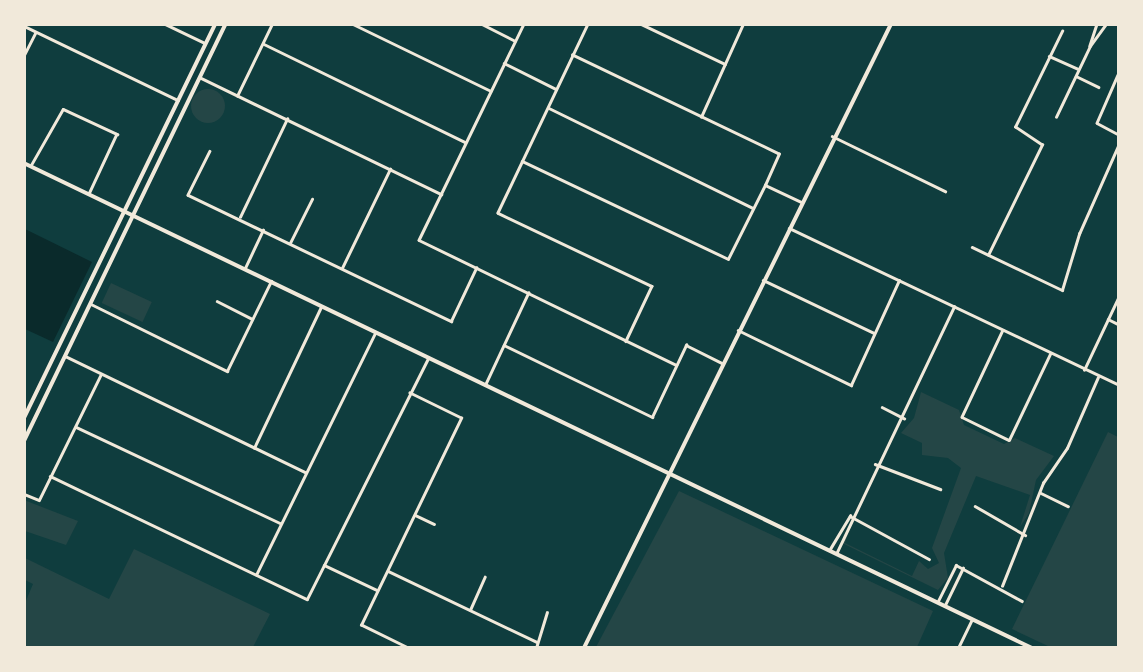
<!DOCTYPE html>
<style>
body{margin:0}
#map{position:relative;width:1143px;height:672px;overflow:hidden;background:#0f3d3e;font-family:"Golos Text",sans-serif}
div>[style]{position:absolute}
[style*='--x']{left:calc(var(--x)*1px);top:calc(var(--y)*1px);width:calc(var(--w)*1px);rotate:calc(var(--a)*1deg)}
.green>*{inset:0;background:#244646;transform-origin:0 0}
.round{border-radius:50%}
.water>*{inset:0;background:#0a2a2b}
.minor>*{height:2.5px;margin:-1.25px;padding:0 1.25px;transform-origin:1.25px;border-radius:1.25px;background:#f1e9da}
.tertiary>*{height:3.5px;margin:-1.75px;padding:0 1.75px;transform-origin:1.75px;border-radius:1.75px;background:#f1e9da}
.secondary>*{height:3.5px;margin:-1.75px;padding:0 1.75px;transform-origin:1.75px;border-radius:1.75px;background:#f1e9da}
span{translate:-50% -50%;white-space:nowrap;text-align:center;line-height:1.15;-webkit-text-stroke:6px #f1e9da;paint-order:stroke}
.frame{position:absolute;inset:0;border:26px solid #f1e9da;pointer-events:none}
</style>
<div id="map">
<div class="green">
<i class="round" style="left:191px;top:89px;width:34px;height:34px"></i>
<i style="left:111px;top:283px;width:45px;height:22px;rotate:25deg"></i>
<i style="clip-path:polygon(921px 392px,959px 410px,964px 425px,1004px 444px,1015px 438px,1054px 456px,1036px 480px,1029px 513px,1020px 527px,1030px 495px,976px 476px,944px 553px,948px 578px,938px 590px,842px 543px,851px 524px,845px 543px,912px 576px,919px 561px,928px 569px,939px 563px,932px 548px,961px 468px,948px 458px,922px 455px,922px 443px,901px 433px,914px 418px)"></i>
<i style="clip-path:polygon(1108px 432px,1118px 437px,1118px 647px,1050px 647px,1012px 629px)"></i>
<i style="clip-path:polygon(679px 491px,933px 611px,917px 647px,596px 647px)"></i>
<i style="clip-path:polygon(24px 500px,78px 521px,66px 545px,25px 531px)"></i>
<i style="clip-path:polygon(134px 549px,270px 614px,253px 647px,25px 647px,25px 603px,33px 584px,25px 580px,25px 558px,109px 599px)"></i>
</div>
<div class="water">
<i style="clip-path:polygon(25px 229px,92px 262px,53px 342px,25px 329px)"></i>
</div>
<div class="minor">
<i style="--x:165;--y:24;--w:44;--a:25.4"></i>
<i style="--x:353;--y:24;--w:153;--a:25.9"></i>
<i style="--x:482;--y:24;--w:37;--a:27"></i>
<i style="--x:524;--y:24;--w:240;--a:115.9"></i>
<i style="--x:419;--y:240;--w:286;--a:25.9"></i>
<i style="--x:588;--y:24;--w:209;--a:115.5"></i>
<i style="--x:498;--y:213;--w:170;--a:25.4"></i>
<i style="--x:652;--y:286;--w:61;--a:115.3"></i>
<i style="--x:641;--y:24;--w:93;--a:25.5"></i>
<i style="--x:1097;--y:24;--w:23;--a:108"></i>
<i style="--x:1090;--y:46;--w:27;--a:-54"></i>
<i style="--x:24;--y:26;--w:171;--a:25.7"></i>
<i style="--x:264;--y:44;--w:224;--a:26"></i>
<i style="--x:24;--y:55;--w:25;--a:-63"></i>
<i style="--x:1049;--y:56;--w:32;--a:24"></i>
<i style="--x:504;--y:63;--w:58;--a:26.6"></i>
<i style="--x:1118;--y:75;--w:52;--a:113.6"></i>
<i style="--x:1097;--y:123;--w:24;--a:28"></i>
<i style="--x:1076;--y:76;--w:25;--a:26"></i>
<i style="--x:201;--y:78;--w:267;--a:25.8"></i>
<i style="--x:237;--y:96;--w:80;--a:-64.1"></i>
<i style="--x:549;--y:108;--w:227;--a:26.1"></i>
<i style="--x:701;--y:117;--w:102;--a:-65.7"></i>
<i style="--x:1056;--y:117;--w:79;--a:-64.4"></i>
<i style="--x:832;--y:136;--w:126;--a:26"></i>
<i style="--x:210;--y:151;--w:49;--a:116.6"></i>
<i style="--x:188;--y:195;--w:292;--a:25.6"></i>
<i style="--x:451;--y:321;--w:59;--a:-64.7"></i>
<i style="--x:522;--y:161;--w:228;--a:25.4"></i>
<i style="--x:728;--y:259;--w:83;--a:-63.4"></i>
<i style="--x:765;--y:185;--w:34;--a:-66"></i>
<i style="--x:779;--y:154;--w:229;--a:-154.4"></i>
<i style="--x:31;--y:165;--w:64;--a:-60.3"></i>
<i style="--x:63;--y:109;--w:60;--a:24.8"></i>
<i style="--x:117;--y:134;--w:66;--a:115"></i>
<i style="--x:765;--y:185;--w:40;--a:25"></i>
<i style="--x:240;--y:217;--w:109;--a:-64.4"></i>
<i style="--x:789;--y:228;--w:364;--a:25.4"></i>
<i style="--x:290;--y:243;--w:49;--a:-63.4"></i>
<i style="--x:972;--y:247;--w:100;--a:25.5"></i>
<i style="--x:1062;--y:290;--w:59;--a:-73.1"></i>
<i style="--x:1079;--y:234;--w:96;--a:-66.1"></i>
<i style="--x:988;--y:255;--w:123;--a:-63.9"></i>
<i style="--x:1042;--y:145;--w:32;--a:-146"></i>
<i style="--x:1015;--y:127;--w:107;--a:-63.9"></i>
<i style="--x:245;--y:268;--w:42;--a:-64.7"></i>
<i style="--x:342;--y:268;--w:110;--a:-64.1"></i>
<i style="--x:763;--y:280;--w:123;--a:25.5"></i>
<i style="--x:217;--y:301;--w:39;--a:27"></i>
<i style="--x:91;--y:304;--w:152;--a:26.2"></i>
<i style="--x:227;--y:371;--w:100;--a:-63.9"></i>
<i style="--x:1108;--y:319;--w:11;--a:27"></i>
<i style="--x:738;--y:330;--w:126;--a:26"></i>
<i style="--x:851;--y:385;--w:115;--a:-65.4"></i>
<i style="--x:1003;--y:330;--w:96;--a:115.2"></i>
<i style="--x:962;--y:417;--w:52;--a:26.1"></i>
<i style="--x:1009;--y:440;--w:95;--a:-64.5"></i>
<i style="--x:504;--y:345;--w:165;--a:25.9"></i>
<i style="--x:652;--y:417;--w:80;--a:-64.7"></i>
<i style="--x:686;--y:345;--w:40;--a:26.6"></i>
<i style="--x:65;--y:356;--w:267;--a:25.8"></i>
<i style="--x:1084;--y:370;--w:80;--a:-64.7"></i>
<i style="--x:485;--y:385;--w:102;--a:-64.9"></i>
<i style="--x:882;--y:407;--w:25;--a:27"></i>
<i style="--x:76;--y:427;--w:225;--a:25.2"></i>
<i style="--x:254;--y:448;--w:156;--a:-64.6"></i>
<i style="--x:875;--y:464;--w:70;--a:21"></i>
<i style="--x:50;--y:476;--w:285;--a:25.6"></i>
<i style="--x:307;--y:599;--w:270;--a:-63.3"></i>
<i style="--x:1041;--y:493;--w:30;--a:26"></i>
<i style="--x:24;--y:494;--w:16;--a:22"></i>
<i style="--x:39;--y:500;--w:140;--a:-63.8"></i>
<i style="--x:975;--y:506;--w:58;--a:30.1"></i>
<i style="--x:415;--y:515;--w:21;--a:25"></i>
<i style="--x:850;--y:516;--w:90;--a:28.6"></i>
<i style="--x:830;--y:549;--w:39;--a:-59"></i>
<i style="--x:837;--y:552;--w:272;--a:-64.5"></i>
<i style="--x:324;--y:565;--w:59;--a:25.3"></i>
<i style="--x:388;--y:571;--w:165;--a:25.5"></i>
<i style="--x:256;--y:575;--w:270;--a:-63.8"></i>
<i style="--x:1002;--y:586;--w:111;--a:-68.3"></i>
<i style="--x:1043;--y:483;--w:42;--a:-55.6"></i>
<i style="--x:1067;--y:448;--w:77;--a:-66.4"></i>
<i style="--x:938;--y:601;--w:40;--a:-63.4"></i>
<i style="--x:956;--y:565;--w:75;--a:28.6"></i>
<i style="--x:945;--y:605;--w:41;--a:-64.1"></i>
<i style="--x:470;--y:610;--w:36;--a:-66"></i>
<i style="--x:408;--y:648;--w:52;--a:-153.9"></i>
<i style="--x:361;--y:625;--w:230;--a:-64.2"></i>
<i style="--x:461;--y:418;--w:57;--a:-153.9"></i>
<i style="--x:536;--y:648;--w:37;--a:-73"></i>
<i style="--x:958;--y:648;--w:32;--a:-64"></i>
</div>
<div class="tertiary">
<i style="--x:24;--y:418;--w:438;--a:-64.1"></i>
<i style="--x:24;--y:441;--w:463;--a:-64.2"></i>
<i style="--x:584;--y:648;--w:695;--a:-63.8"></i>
</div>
<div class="secondary">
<i style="--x:24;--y:163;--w:1119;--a:25.69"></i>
</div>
<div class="frame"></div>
</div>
